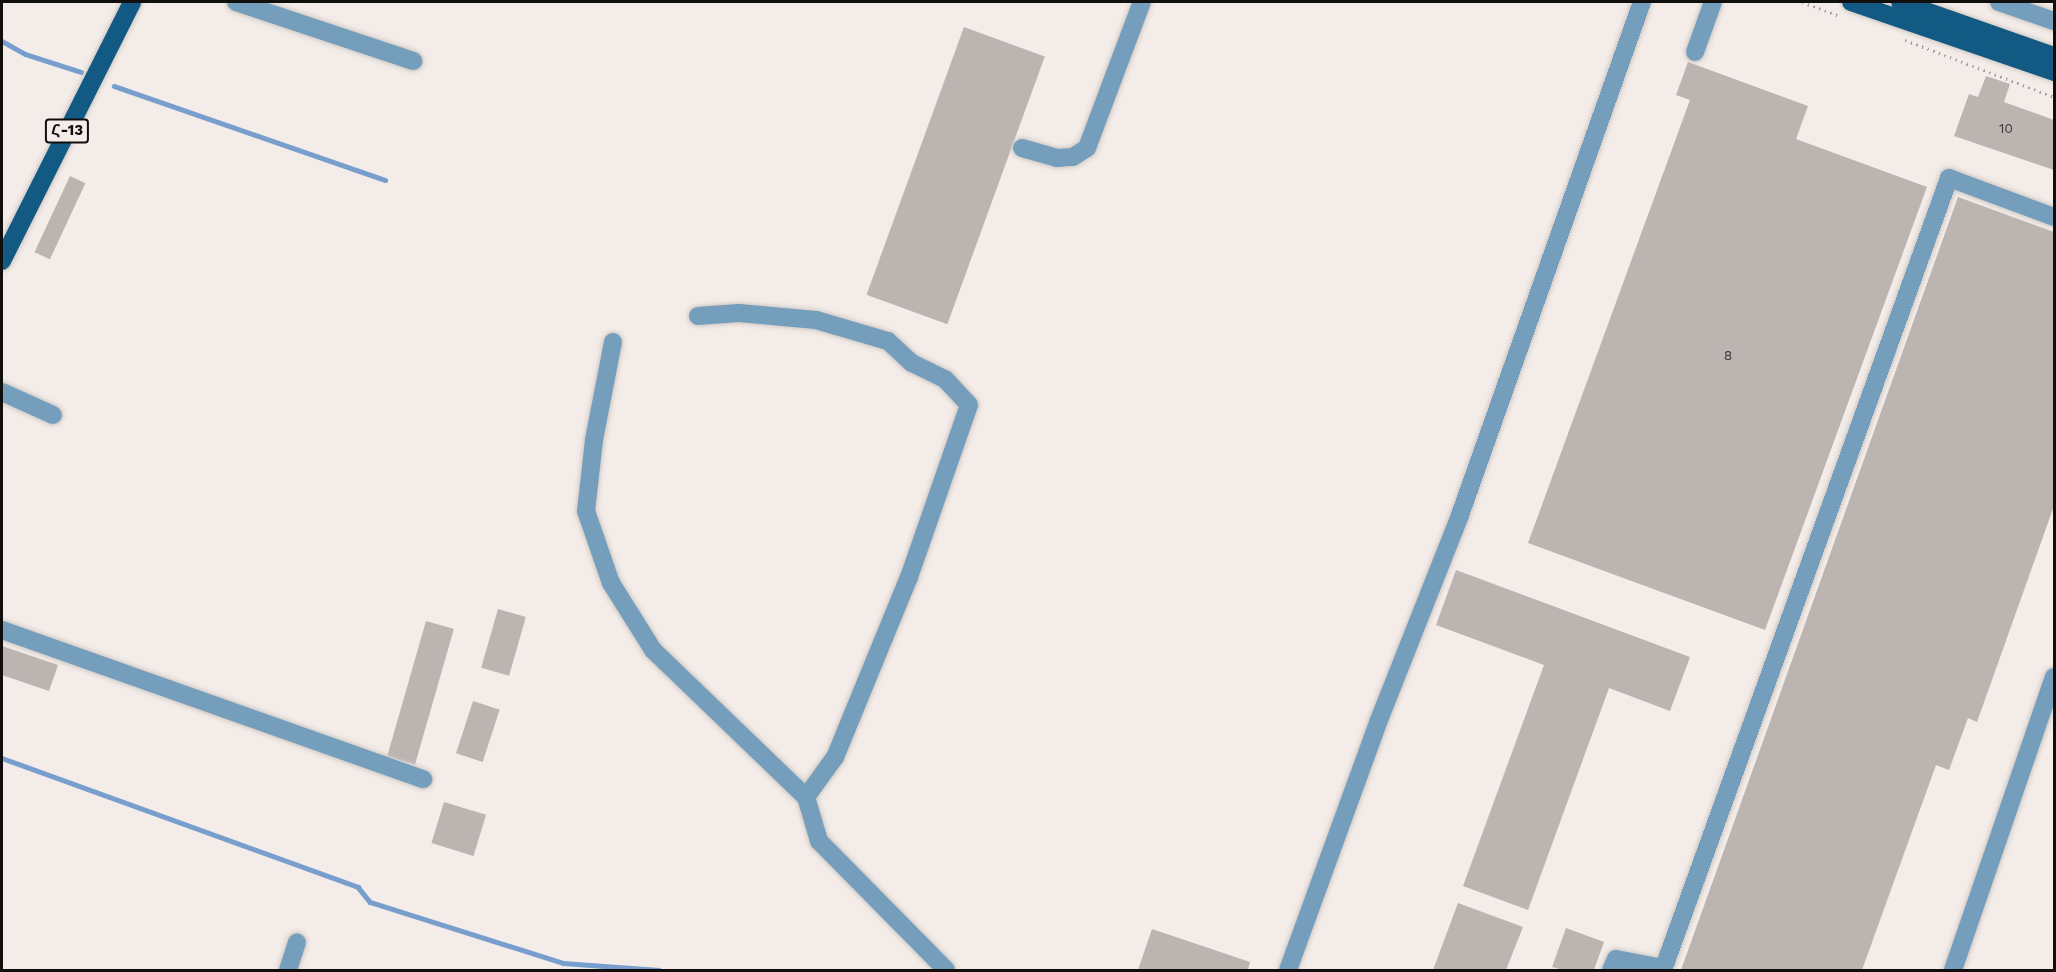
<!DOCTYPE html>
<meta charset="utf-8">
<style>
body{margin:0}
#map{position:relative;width:2056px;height:972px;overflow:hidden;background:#f3ece8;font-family:"Work Sans","Noto Sans Armenian",sans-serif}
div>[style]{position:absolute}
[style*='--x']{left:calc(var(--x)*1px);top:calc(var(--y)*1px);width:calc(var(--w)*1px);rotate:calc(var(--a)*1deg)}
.stream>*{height:4.5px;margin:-2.25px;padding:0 2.25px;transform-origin:2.25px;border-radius:2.25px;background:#779ecc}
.building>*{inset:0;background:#bbb4b1;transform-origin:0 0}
.path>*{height:3px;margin-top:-1.5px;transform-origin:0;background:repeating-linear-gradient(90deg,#a6a19e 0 1.5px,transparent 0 6px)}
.roads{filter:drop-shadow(0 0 2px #cfc9c5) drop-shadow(0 0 2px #cfc9c5)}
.minor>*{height:18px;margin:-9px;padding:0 9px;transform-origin:9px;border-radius:9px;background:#759ebc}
.major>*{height:18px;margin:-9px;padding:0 9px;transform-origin:9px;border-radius:9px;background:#125a83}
span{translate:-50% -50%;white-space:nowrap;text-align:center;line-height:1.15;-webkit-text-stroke:5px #f3ece8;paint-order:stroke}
.number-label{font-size:14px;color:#3c3836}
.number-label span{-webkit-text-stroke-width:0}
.shield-label span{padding:2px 4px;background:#f3ece8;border:2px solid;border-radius:4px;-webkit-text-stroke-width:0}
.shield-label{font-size:15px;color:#110f0d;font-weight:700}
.frame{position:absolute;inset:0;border:3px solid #110f0d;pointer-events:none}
</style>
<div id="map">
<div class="stream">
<i style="--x:2;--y:41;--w:26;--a:29"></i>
<i style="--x:25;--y:54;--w:59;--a:17.8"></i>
<i style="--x:114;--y:86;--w:287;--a:19.1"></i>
<i style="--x:2;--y:758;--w:379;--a:19.9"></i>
<i style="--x:358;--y:887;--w:19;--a:51"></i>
<i style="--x:370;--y:902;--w:202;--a:17.5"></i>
<i style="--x:563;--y:963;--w:96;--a:4.2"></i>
</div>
<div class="building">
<i style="left:964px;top:27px;width:86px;height:285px;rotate:20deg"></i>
<i style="clip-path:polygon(1688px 62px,1808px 106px,1796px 139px,1927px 187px,1765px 630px,1528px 543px,1690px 100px,1676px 95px)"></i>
<i style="clip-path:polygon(1986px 76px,2010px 84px,2004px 102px,2054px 120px,2054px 170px,1954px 136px,1969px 94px,1978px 97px)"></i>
<i style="left:70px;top:176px;width:17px;height:84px;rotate:25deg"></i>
<i style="clip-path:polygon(1958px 197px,2054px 232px,2054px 506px,1977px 722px,1968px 718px,1949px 770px,1936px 765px,1862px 970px,1681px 970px)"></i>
<i style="clip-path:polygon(1456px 570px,1690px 657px,1670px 711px,1609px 688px,1528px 910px,1463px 886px,1544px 665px,1436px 625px)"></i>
<i style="left:498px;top:609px;width:29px;height:61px;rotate:16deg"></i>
<i style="left:426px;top:621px;width:29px;height:141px;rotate:16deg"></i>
<i style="clip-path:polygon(2px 646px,58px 665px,49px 691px,2px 675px)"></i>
<i style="left:473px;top:701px;width:28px;height:55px;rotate:18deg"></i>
<i style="left:444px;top:802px;width:44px;height:43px;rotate:17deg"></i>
<i style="clip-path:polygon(1458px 903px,1523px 927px,1506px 970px,1433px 970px)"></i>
<i style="clip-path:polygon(1566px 928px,1604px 942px,1594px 970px,1563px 970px,1552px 967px)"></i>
<i style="clip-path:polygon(1152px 929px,1250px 962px,1248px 970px,1138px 970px)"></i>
</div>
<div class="path">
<i style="--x:1802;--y:2;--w:40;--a:20.2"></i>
<i style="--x:1905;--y:40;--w:160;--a:20.9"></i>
</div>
<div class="roads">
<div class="minor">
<i style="--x:236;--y:2;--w:187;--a:18.4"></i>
<i style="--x:1999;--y:2;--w:58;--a:19.1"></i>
<i style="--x:1695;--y:52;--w:53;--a:-70.2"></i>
<i style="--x:1022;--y:148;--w:36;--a:16"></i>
<i style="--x:1057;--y:158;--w:16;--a:-4"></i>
<i style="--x:1073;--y:157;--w:17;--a:-33"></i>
<i style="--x:1087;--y:148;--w:156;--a:-69.4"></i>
<i style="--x:698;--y:316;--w:41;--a:-4.2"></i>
<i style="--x:739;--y:313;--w:77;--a:5.2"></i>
<i style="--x:816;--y:320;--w:75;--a:16.3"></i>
<i style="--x:888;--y:341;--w:33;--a:43"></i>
<i style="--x:912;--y:363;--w:37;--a:26"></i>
<i style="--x:945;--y:379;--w:35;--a:47"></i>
<i style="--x:969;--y:405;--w:182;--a:109.2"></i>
<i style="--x:909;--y:577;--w:195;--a:112.3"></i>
<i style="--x:835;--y:757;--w:49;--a:125.9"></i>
<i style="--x:613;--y:342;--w:100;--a:101"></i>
<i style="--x:594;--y:440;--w:71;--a:96.4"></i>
<i style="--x:586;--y:511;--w:76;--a:70.9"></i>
<i style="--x:611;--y:583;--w:79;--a:57.9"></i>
<i style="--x:653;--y:650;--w:212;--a:43.9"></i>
<i style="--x:806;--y:797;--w:46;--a:73.5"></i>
<i style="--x:819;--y:841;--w:181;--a:45.4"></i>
<i style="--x:2;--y:392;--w:56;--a:24.3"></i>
<i style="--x:2;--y:630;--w:447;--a:19.5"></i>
<i style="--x:288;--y:970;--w:29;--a:-72"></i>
<i style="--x:1288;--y:970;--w:266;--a:-70"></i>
<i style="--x:1379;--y:720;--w:220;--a:-68.4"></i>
<i style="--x:1460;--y:515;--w:544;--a:-70.47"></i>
<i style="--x:1611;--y:970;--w:12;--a:-66"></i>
<i style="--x:1616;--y:959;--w:48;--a:10.8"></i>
<i style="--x:1663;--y:970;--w:842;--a:-70.14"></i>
<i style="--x:1949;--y:178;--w:112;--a:20.4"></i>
<i style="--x:1953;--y:970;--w:310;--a:-71"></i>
</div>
<div class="major">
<i style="--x:1851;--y:2;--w:215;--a:19"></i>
<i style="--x:1900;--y:2;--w:163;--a:19.3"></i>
<i style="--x:2;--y:261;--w:290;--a:-63.3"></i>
</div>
</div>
<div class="number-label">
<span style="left:2006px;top:128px">10</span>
<span style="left:1728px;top:355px">8</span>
</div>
<div class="shield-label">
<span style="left:67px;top:131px">Հ-13</span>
</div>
<div class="frame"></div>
</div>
